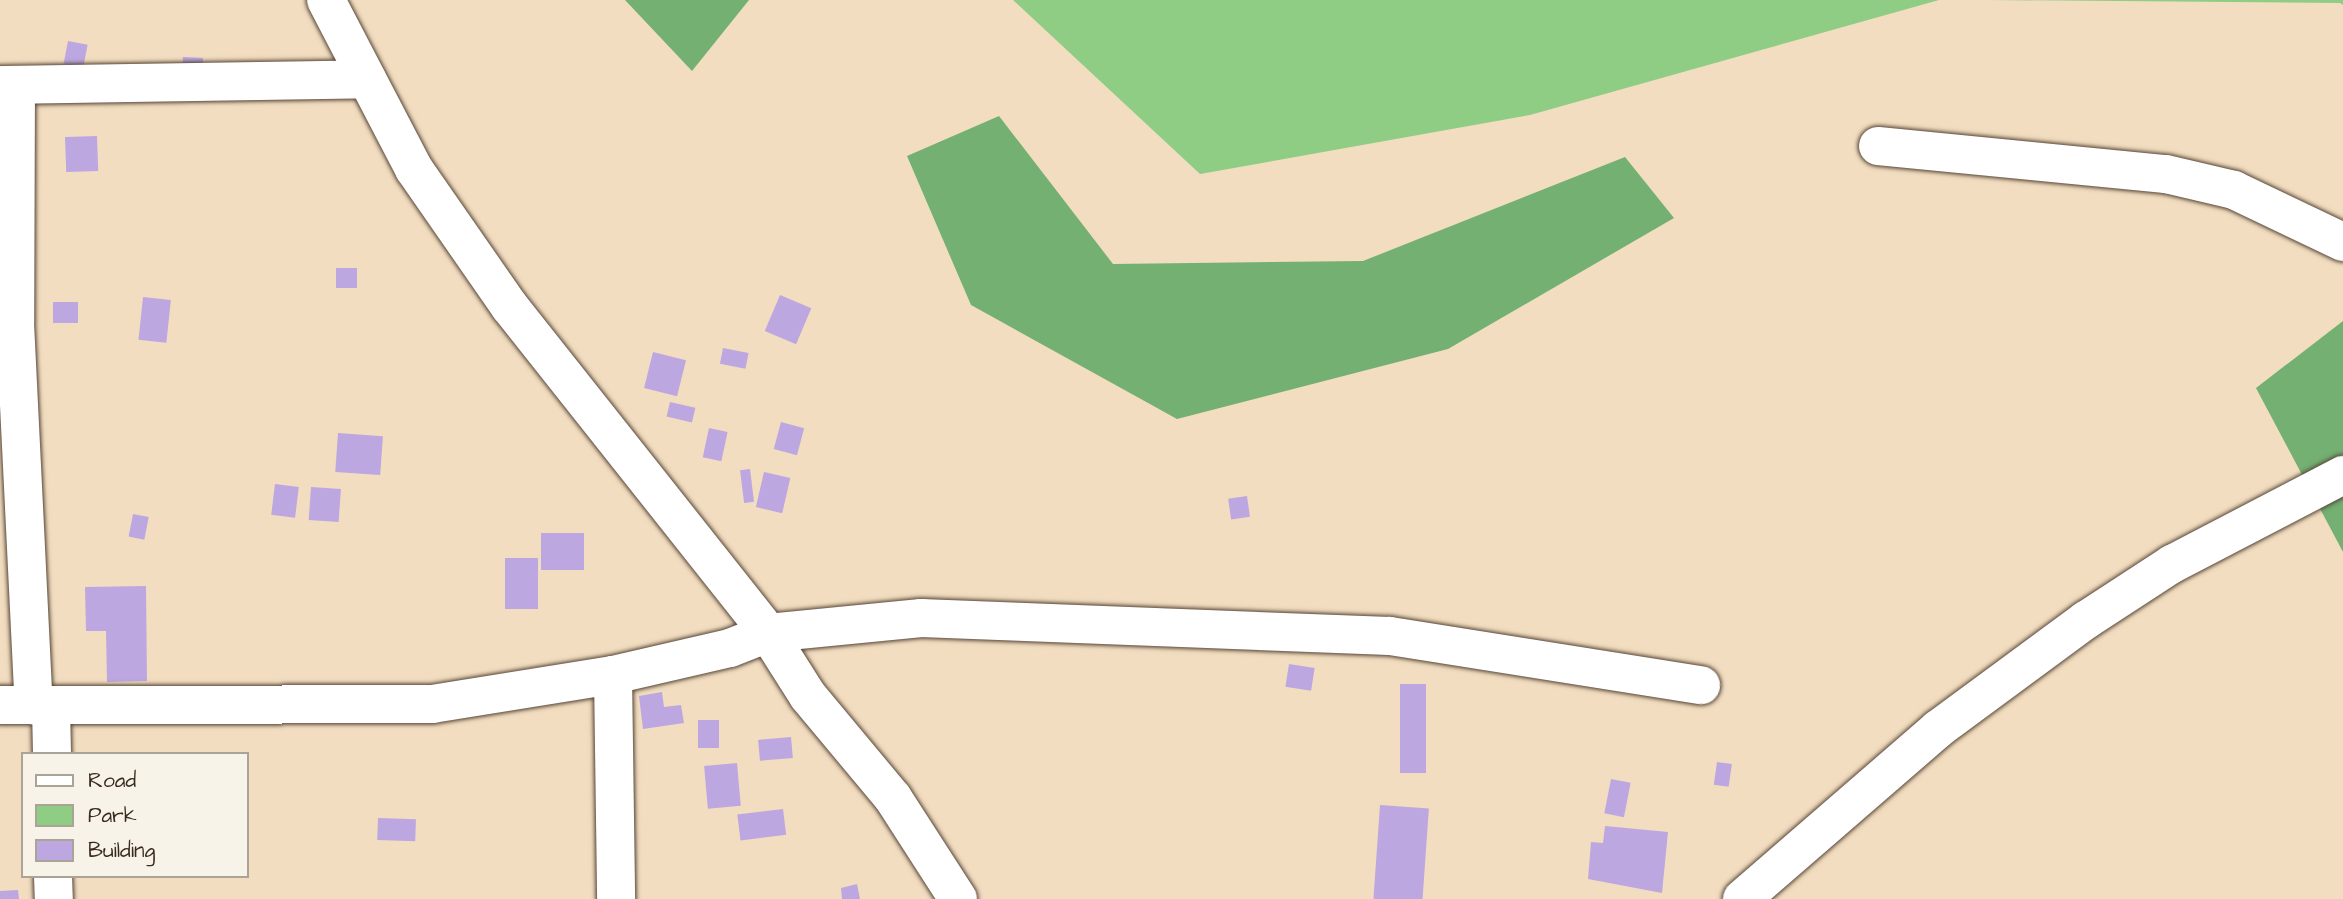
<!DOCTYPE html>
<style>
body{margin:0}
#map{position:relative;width:2343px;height:899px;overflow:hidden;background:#f2ddc0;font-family:"Architects Daughter",sans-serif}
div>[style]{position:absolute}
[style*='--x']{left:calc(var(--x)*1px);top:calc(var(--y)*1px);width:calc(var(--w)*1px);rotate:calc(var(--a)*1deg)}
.green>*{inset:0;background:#8fcd84}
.forest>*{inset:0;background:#73b072}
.building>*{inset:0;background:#bca7e1;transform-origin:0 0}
.roads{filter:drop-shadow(0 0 2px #564536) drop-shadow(0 0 2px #564536)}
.street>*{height:38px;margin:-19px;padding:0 19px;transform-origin:19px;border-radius:19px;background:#fff}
span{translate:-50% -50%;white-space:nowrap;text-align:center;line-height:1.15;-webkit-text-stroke:7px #f7f3e8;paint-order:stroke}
.legend{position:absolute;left:21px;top:752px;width:228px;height:126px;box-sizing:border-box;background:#f7f3e8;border:2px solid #aca397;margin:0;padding:9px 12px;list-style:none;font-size:21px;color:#3b2a1e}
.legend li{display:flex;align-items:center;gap:14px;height:35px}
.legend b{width:35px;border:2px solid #aca397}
</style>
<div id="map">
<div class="green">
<i style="clip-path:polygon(1013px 0,1939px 0,1530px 115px,1200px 174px)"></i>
<i style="clip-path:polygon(1989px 0,2343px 0,2343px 5px,2340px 3px)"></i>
</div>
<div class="forest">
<i style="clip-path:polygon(625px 0,749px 0,692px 71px)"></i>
<i style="clip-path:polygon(999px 116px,1113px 264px,1363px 261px,1625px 157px,1674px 218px,1448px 349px,1177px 419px,971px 305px,907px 156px)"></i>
<i style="clip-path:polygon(2343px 321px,2343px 552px,2256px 388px)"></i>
</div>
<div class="building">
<i style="left:68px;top:41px;width:20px;height:23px;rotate:11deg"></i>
<i style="left:183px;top:57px;width:20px;height:18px;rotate:3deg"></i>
<i style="left:97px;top:136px;width:35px;height:32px;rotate:88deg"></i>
<i style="left:336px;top:268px;width:21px;height:20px"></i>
<i style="left:780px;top:295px;width:34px;height:39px;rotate:23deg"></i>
<i style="left:143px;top:297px;width:28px;height:43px;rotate:6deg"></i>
<i style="left:53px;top:302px;width:25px;height:21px"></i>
<i style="left:723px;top:348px;width:26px;height:16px;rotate:11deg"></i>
<i style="left:653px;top:352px;width:34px;height:37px;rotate:14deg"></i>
<i style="left:670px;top:402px;width:26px;height:15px;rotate:13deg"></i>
<i style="left:781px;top:422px;width:24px;height:28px;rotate:15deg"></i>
<i style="left:709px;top:428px;width:19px;height:30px;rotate:12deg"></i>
<i style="left:338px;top:433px;width:45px;height:39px;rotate:4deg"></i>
<i style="left:750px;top:469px;width:33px;height:10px;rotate:83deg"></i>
<i style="left:764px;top:472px;width:27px;height:36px;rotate:13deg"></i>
<i style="left:275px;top:484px;width:24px;height:31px;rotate:7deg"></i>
<i style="left:311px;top:487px;width:30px;height:33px;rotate:4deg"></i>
<i style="left:1247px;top:496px;width:21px;height:19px;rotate:82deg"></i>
<i style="left:133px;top:514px;width:16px;height:23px;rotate:11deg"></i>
<i style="left:541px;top:533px;width:43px;height:37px"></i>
<i style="left:505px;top:558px;width:33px;height:51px"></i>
<i style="clip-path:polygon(146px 586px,147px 681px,107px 682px,106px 631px,86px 631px,85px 587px)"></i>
<i style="left:1289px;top:664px;width:26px;height:23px;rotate:9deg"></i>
<i style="left:1400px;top:684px;width:26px;height:89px"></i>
<i style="clip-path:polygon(662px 692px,664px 707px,681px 705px,684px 723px,643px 729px,639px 696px)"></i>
<i style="left:698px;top:720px;width:21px;height:28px"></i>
<i style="left:791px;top:737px;width:21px;height:33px;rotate:85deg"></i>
<i style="left:1717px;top:762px;width:15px;height:23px;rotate:8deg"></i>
<i style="left:737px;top:763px;width:43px;height:33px;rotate:85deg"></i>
<i style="left:1611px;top:779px;width:20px;height:35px;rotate:11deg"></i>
<i style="left:1380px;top:805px;width:49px;height:94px;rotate:4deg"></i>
<i style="left:783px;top:809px;width:26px;height:46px;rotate:83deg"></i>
<i style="left:378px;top:818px;width:38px;height:22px;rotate:2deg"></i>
<i style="clip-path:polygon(1605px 826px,1668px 832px,1662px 893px,1588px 879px,1591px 842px,1603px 843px)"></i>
<i style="clip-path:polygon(857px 884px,860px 899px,842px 899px,841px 888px)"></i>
<i style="clip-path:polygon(18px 890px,19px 899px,0 899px,0 891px)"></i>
</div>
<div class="roads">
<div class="street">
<i style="--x:326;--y:0;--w:191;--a:62.5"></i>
<i style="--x:414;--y:169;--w:168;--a:55.2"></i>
<i style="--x:510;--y:307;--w:416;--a:51.6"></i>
<i style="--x:768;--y:633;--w:75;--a:57.6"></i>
<i style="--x:808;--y:696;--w:133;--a:50.2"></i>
<i style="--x:893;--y:798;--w:120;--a:57.2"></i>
<i style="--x:0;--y:85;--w:367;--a:-0.9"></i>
<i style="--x:16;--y:85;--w:238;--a:90.2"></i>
<i style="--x:15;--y:323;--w:383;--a:87.2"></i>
<i style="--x:1878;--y:146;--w:289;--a:5.6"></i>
<i style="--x:2166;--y:174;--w:70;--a:13.2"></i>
<i style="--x:2234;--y:190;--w:121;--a:25.5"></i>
<i style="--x:613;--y:675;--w:224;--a:89.2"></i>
<i style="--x:0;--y:705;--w:432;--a:-0.1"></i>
<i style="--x:432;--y:704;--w:183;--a:-9.1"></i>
<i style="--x:613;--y:675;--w:120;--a:-13"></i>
<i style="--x:730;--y:648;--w:41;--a:-21.5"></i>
<i style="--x:768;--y:633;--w:154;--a:-5.6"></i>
<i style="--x:921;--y:618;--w:469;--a:2.2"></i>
<i style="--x:1390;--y:636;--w:315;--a:9"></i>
<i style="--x:51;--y:706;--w:48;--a:88.8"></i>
<i style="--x:53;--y:876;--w:23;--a:88"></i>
<i style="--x:1742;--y:899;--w:259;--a:-40.9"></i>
<i style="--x:1938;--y:729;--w:184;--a:-36.4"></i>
<i style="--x:2086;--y:620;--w:103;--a:-33.1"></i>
<i style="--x:2172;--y:564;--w:193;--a:-27.5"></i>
</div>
</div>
<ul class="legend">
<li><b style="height:9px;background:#fff"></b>Road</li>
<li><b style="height:19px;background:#8fcd84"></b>Park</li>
<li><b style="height:19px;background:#bca7e1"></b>Building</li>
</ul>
</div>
